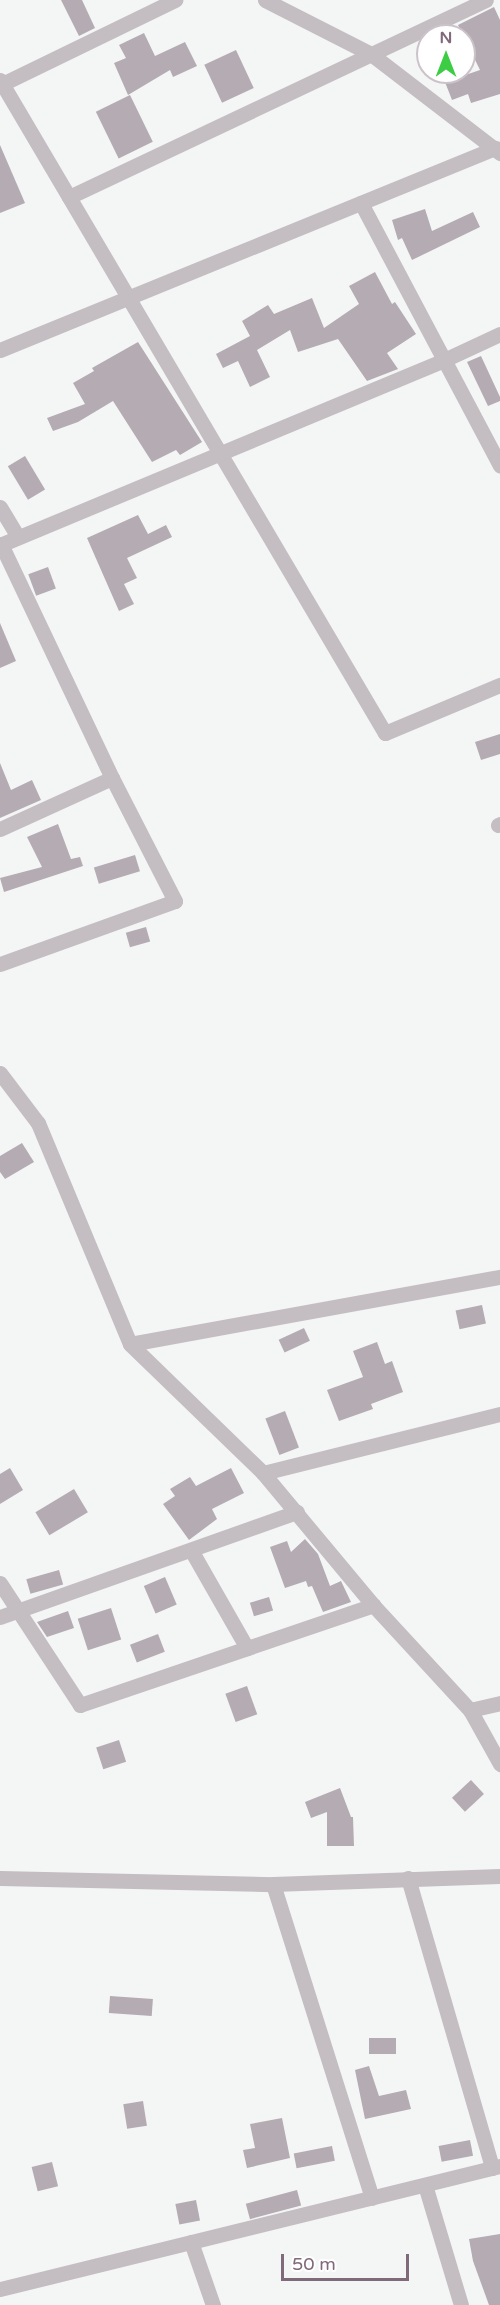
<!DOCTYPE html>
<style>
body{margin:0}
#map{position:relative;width:500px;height:2305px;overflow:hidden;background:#f3f6f5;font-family:"Varela Round",sans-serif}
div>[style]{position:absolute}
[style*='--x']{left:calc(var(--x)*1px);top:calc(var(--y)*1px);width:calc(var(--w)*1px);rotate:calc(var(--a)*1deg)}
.building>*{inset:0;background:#b5abb3;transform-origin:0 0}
.minor>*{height:15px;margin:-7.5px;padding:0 7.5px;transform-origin:7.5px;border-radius:7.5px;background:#c4bdc2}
span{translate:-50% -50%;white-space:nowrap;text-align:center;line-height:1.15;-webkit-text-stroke:6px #fff;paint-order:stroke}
.north{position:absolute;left:416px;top:24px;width:60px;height:60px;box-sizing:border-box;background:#fff;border:2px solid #ccc3ca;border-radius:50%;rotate:0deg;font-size:16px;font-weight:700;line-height:24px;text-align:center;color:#80697a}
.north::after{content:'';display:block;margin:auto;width:21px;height:27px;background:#3ccd44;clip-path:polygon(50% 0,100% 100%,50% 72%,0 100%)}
.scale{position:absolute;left:281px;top:2254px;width:128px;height:27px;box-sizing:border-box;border:3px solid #80697a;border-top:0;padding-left:8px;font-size:18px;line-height:21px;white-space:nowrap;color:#80697a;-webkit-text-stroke:4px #fff;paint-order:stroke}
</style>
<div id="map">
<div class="building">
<i style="clip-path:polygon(61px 0,82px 0,95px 28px,79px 36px)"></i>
<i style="clip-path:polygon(494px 7px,500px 20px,500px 94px,471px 103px,468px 94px,452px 100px,445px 82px,480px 70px,458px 25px)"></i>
<i style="clip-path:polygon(144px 33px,155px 56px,185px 42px,197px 66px,173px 77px,170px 70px,128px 95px,114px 63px,126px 58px,119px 45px)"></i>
<i style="left:236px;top:50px;width:42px;height:35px;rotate:65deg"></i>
<i style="left:130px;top:95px;width:52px;height:38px;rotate:64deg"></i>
<i style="clip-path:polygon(0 145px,25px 203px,0 213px)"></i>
<i style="clip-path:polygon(425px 209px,432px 231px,473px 212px,480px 227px,412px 260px,402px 238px,398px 240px,392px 220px)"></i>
<i style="clip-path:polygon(375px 272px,392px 304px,395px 302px,416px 334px,387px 353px,398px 369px,367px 381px,338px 339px,298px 352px,290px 330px,257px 350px,270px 377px,250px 387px,238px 361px,223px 368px,216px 354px,250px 336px,242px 321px,268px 305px,274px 314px,312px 298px,324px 328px,359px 304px,349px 286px)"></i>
<i style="clip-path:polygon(138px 342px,202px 442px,180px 455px,176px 450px,152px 462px,113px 401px,78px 422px,53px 431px,47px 418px,85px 404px,73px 383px,94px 371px,92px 368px)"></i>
<i style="clip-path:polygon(481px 356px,500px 397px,500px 401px,488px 406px,467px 362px)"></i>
<i style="left:25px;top:456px;width:39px;height:20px;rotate:59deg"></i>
<i style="clip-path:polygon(138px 515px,148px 534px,166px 525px,172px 537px,127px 558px,137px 578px,124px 584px,134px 604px,119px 611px,87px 538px)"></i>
<i style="left:48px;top:567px;width:23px;height:21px;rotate:70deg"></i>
<i style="clip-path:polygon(0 623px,16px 661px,0 668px)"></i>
<i style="clip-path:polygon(500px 734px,500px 754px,481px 760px,475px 742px)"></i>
<i style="clip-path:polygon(0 763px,11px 790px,32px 780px,41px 800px,0 818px)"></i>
<i style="clip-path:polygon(58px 824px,71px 859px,80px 857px,83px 866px,4px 892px,0 878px,42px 867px,27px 837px)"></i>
<i style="left:135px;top:855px;width:17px;height:43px;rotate:73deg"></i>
<i style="left:146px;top:927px;width:15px;height:21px;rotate:74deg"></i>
<i style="clip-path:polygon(22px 1143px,34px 1162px,5px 1179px,0 1172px,0 1156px)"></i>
<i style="left:482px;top:1305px;width:19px;height:27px;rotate:78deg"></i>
<i style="left:304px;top:1328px;width:14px;height:28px;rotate:65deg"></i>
<i style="clip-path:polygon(377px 1342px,385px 1364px,392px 1361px,403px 1392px,371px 1404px,373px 1409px,339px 1421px,327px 1390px,363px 1377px,353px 1351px)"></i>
<i style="left:285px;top:1411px;width:39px;height:21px;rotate:69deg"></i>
<i style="clip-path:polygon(10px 1468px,23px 1490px,0 1504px,0 1474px)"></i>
<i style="clip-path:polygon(231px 1468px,244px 1493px,212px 1509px,217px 1519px,189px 1540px,163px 1504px,175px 1496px,170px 1489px,190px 1477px,196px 1486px)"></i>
<i style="left:74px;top:1489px;width:27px;height:45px;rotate:59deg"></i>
<i style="clip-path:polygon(305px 1539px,318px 1554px,330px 1586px,341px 1581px,351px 1602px,323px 1612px,312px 1586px,308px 1587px,306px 1581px,285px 1588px,270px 1547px,287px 1541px,291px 1552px)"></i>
<i style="left:59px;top:1570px;width:15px;height:34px;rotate:74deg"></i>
<i style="left:165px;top:1577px;width:30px;height:23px;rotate:67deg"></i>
<i style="left:269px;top:1597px;width:14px;height:20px;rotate:73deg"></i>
<i style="left:111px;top:1608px;width:33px;height:35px;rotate:72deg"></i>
<i style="clip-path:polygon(68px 1611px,74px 1628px,47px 1637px,37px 1622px)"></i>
<i style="left:158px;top:1634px;width:19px;height:30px;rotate:69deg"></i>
<i style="left:247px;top:1686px;width:30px;height:23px;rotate:70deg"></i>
<i style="left:119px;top:1740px;width:23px;height:24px;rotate:72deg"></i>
<i style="left:471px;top:1780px;width:19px;height:26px;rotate:47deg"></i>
<i style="clip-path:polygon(340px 1788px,351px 1817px,353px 1817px,354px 1846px,327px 1846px,327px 1812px,311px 1818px,305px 1802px)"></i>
<i style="left:110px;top:1996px;width:43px;height:17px;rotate:4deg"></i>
<i style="left:396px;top:2038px;width:16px;height:27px;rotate:90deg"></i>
<i style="clip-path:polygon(369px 2066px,379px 2096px,406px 2090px,411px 2109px,365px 2119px,355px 2070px)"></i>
<i style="left:143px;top:2101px;width:25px;height:20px;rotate:81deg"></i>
<i style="clip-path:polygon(282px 2118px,290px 2158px,247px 2168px,243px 2150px,255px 2148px,250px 2124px)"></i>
<i style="left:470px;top:2140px;width:16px;height:32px;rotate:79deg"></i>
<i style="left:332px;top:2146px;width:15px;height:39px;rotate:79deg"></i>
<i style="left:52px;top:2162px;width:25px;height:21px;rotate:76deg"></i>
<i style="left:297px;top:2190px;width:16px;height:53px;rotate:75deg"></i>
<i style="left:196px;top:2200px;width:21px;height:21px;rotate:79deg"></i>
<i style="clip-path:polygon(500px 2234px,500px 2305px,489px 2305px,473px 2261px,469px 2239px)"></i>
</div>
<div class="minor">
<i style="--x:265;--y:0;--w:119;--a:27"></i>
<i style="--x:371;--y:54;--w:163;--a:37.5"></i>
<i style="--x:0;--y:80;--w:758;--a:59.48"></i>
<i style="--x:385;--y:733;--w:125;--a:-22.7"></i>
<i style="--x:0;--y:85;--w:195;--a:-25.9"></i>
<i style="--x:69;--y:197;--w:461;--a:-25.3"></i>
<i style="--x:361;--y:203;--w:297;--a:62.1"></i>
<i style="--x:0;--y:350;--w:535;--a:-22.2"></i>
<i style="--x:0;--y:507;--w:35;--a:59"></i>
<i style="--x:0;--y:545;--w:481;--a:-22.6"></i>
<i style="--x:444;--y:360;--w:62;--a:-24.9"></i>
<i style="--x:498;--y:825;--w:2;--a:-27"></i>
<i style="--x:0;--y:829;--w:123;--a:-24.5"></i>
<i style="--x:0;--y:964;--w:186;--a:-19.8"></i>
<i style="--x:175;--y:901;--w:138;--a:-117.1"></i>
<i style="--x:112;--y:778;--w:259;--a:-115.4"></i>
<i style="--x:0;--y:1073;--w:63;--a:52.8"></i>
<i style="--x:38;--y:1123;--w:239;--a:67.4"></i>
<i style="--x:130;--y:1344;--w:185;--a:44.1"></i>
<i style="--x:263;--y:1473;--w:172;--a:50.2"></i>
<i style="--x:373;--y:1605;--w:143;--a:47.3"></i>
<i style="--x:470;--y:1710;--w:62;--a:60.9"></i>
<i style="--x:130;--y:1344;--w:376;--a:-10.3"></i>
<i style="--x:263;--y:1473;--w:244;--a:-14"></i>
<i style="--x:191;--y:1550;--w:113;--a:60.3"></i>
<i style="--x:0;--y:1583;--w:146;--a:56.7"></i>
<i style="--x:80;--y:1705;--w:310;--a:-18.8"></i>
<i style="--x:0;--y:1617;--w:315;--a:-19.5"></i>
<i style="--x:470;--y:1710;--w:31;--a:-13"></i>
<i style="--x:0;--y:1878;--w:273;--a:1.3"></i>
<i style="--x:273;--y:1884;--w:227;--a:-2"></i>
<i style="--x:408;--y:1878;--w:302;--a:73.8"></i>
<i style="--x:273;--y:1884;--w:329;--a:72.5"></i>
<i style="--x:425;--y:2185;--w:125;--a:73.3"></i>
<i style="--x:191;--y:2242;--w:67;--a:70.8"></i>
<i style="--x:0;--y:2289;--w:515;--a:-13.82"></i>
</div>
<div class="north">N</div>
<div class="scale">50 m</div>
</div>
